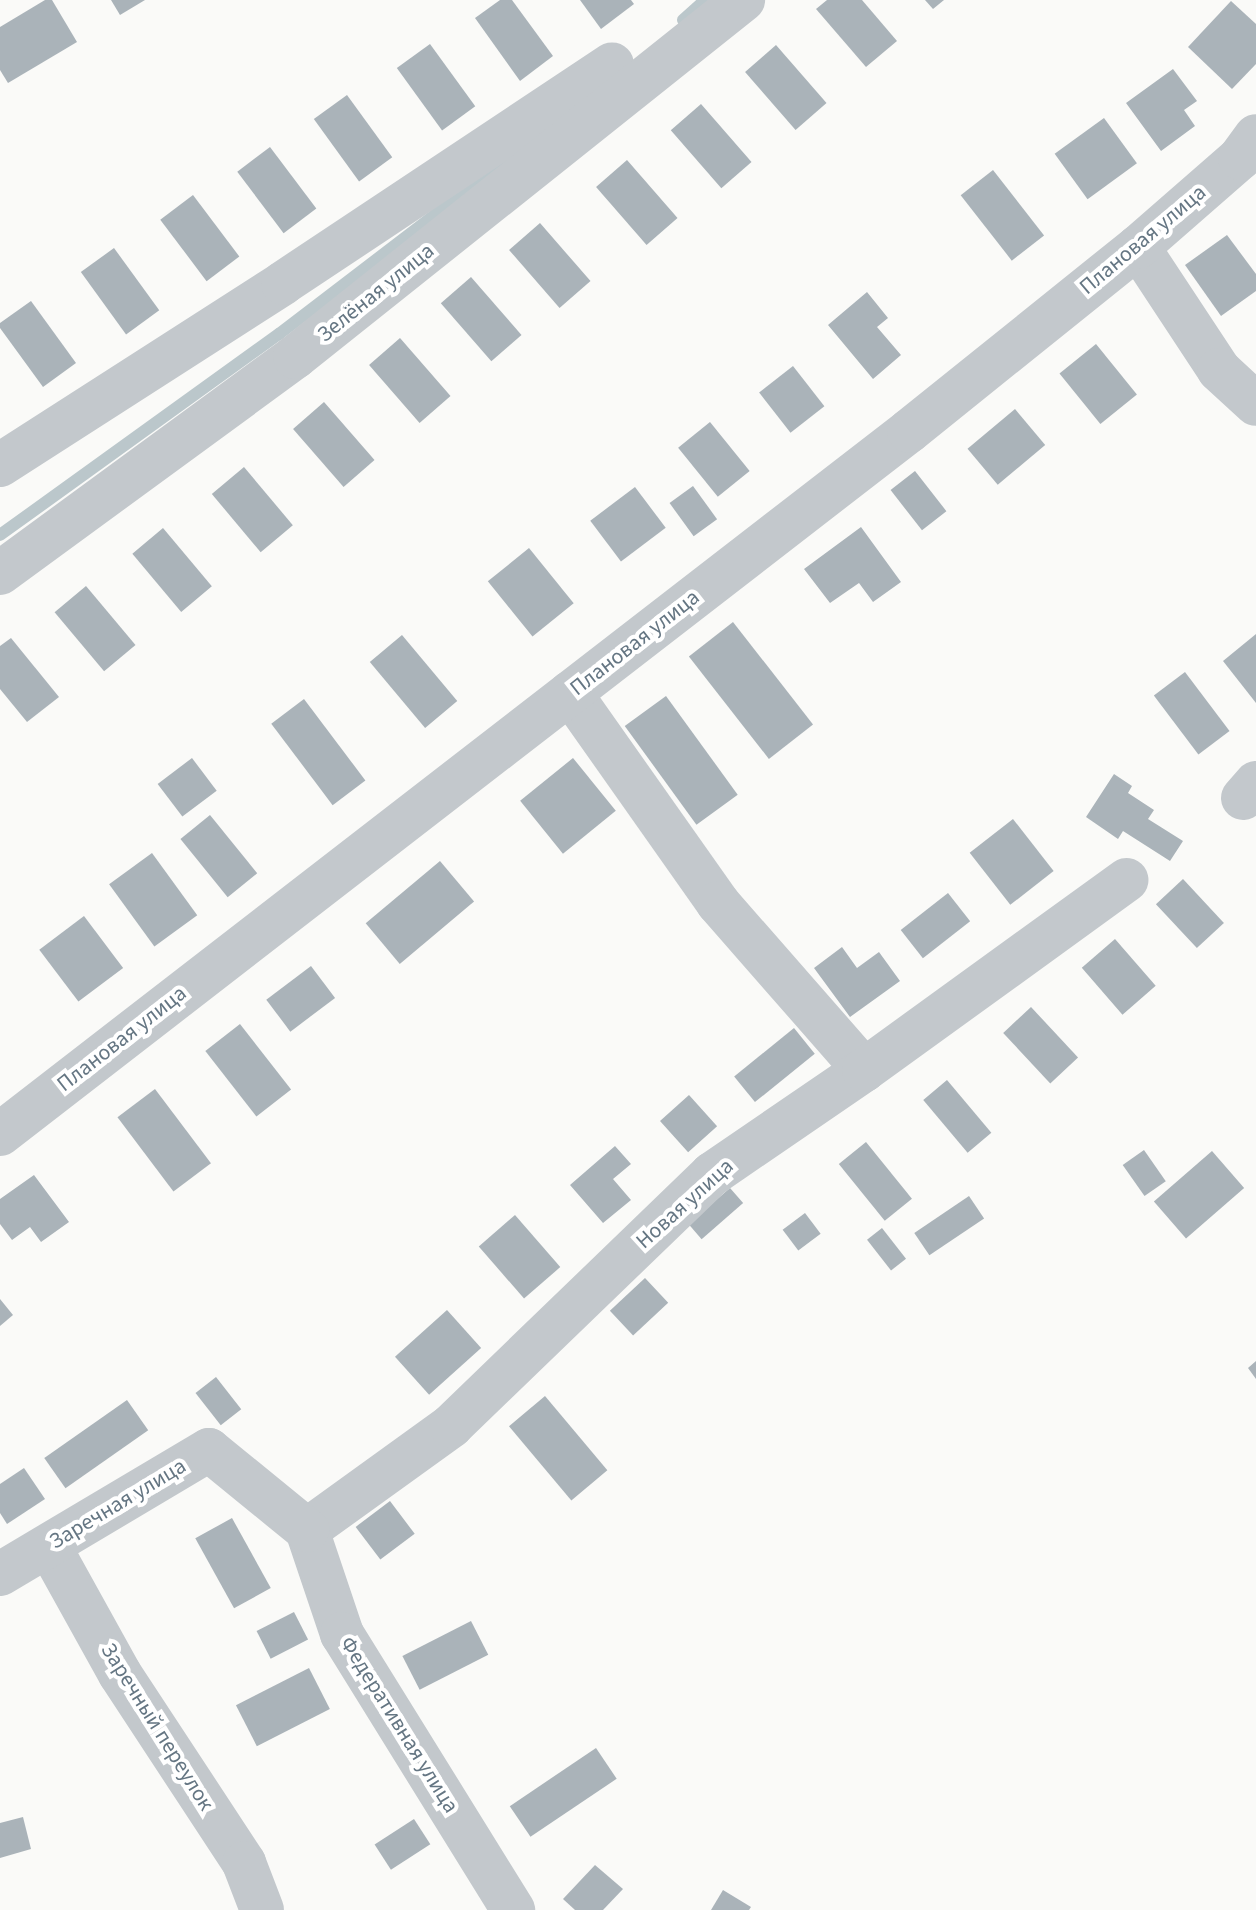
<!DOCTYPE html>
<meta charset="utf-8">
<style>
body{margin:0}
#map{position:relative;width:1256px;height:1910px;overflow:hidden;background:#fafaf8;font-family:"Source Sans 3",sans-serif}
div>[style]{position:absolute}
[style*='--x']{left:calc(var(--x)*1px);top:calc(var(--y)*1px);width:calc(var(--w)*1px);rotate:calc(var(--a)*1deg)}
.stream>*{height:12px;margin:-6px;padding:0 6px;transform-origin:6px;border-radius:6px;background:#bbc7cb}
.building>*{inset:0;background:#aab3b9;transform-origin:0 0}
.minor>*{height:44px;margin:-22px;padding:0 22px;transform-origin:22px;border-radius:22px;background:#c3c8cc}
span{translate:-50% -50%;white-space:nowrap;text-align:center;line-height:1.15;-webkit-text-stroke:8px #fff;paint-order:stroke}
.street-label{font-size:22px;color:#657683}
</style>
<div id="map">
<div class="stream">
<i style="--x:683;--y:20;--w:30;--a:-42"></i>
<i style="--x:0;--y:535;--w:344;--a:-35.8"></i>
<i style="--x:279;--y:334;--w:293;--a:-37.4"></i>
</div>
<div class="building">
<i style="clip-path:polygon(45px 0,52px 0,77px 42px,8px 83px,0 70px,0 27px)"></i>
<i style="clip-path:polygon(111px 0,145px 0,120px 15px)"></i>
<i style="clip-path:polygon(500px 0,512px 0,553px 56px,520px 81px,475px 18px)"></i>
<i style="clip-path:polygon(580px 0,631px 0,634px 4px,601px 29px)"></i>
<i style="clip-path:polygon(827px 0,862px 0,897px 41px,866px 67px,816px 9px)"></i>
<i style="clip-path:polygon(925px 0,944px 0,933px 9px)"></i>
<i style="clip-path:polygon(1231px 1px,1256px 24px,1256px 64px,1232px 89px,1188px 47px)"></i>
<i style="left:430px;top:44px;width:77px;height:41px;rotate:54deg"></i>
<i style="left:776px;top:45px;width:77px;height:41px;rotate:49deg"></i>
<i style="clip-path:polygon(1173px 69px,1197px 101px,1184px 110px,1195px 126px,1161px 151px,1126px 103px)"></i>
<i style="left:347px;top:95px;width:77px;height:41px;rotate:54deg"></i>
<i style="left:701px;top:104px;width:77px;height:40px;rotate:49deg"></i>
<i style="left:1104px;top:118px;width:56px;height:61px;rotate:54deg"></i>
<i style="left:270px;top:147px;width:77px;height:41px;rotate:53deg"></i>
<i style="left:627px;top:160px;width:77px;height:41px;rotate:49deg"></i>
<i style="left:993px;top:170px;width:83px;height:41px;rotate:52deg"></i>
<i style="left:193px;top:195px;width:77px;height:41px;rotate:53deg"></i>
<i style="left:540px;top:223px;width:77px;height:41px;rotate:49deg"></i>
<i style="clip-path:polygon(1227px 235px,1256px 274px,1256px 291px,1221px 316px,1185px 265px)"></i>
<i style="left:114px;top:248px;width:77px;height:41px;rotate:54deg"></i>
<i style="left:471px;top:277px;width:77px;height:40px;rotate:49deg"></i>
<i style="clip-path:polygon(867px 292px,888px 318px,877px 327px,901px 355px,873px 379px,828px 325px)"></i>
<i style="clip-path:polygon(31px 301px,76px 363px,43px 387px,0 328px,0 323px)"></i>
<i style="left:400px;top:338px;width:77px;height:41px;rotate:49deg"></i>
<i style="left:1096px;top:344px;width:65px;height:47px;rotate:51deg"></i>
<i style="left:793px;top:366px;width:51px;height:43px;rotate:52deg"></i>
<i style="left:324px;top:402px;width:77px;height:41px;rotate:49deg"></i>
<i style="left:1015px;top:409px;width:47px;height:62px;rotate:50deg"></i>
<i style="left:710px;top:422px;width:63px;height:41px;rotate:51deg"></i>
<i style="left:244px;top:467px;width:76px;height:42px;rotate:50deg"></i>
<i style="left:915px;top:471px;width:51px;height:31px;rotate:52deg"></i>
<i style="left:693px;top:486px;width:41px;height:29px;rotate:54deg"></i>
<i style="left:635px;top:487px;width:51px;height:56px;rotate:53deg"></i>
<i style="clip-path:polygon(861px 527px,901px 582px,873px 602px,859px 583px,830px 603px,804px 569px)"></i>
<i style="left:163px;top:528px;width:76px;height:40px;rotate:50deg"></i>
<i style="left:529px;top:548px;width:71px;height:53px;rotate:51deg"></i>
<i style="left:86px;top:586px;width:77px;height:41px;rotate:50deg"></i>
<i style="left:733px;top:622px;width:130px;height:56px;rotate:52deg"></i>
<i style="clip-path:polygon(1256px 634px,1256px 703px,1223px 661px)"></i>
<i style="left:402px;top:635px;width:86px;height:42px;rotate:50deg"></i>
<i style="clip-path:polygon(11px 638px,59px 697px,27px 722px,0 689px,0 646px)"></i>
<i style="left:1185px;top:672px;width:74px;height:39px;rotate:53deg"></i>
<i style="left:666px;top:696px;width:122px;height:51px;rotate:54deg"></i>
<i style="left:304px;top:699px;width:102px;height:41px;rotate:53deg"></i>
<i style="left:192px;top:758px;width:41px;height:43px;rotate:53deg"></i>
<i style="left:573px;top:758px;width:68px;height:68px;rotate:51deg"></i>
<i style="clip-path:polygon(1114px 774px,1132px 786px,1128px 793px,1154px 810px,1148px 819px,1183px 841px,1170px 861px,1123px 831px,1118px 839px,1086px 817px)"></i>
<i style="left:210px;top:815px;width:75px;height:38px;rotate:51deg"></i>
<i style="left:1013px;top:819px;width:66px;height:55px;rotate:52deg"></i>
<i style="left:152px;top:853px;width:77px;height:53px;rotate:54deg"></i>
<i style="left:440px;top:861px;width:53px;height:97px;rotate:50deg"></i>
<i style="left:1183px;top:879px;width:60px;height:37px;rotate:47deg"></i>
<i style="left:948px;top:893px;width:36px;height:60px;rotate:52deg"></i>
<i style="left:84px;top:916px;width:65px;height:56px;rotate:53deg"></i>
<i style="left:1115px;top:939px;width:62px;height:44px;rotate:49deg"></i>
<i style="clip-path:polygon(842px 947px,857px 968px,879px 952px,900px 981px,850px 1017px,814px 968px)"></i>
<i style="left:311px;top:966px;width:40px;height:56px;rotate:53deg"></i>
<i style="left:1031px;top:1007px;width:69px;height:38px;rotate:47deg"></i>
<i style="left:240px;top:1024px;width:83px;height:44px;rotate:52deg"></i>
<i style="left:794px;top:1028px;width:33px;height:77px;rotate:51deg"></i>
<i style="left:947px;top:1080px;width:69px;height:31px;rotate:50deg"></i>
<i style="left:155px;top:1089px;width:93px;height:47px;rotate:53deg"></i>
<i style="left:689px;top:1095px;width:42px;height:39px;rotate:48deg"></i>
<i style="left:866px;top:1142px;width:73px;height:35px;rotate:51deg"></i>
<i style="clip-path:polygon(615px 1146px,631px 1164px,613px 1179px,631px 1200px,603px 1223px,570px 1185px)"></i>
<i style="left:1144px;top:1150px;width:38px;height:26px;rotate:55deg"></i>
<i style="left:1212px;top:1151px;width:49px;height:77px;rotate:49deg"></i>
<i style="clip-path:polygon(34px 1175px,69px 1222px,41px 1242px,30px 1227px,12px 1240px,0 1224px,0 1199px)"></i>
<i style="left:730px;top:1188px;width:20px;height:55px;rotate:49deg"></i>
<i style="left:969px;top:1196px;width:27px;height:66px;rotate:56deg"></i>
<i style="left:805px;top:1213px;width:26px;height:28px;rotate:53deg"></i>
<i style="left:515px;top:1215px;width:69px;height:48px;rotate:49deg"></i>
<i style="left:882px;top:1228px;width:39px;height:19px;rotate:52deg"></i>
<i style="left:645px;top:1278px;width:34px;height:48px;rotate:47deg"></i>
<i style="clip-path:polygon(0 1299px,13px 1315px,0 1326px)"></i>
<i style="left:447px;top:1310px;width:51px;height:70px;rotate:48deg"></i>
<i style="clip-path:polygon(1256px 1361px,1256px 1379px,1248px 1368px)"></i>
<i style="left:216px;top:1377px;width:41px;height:26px;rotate:52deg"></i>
<i style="left:545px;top:1396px;width:97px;height:47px;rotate:50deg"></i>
<i style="left:127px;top:1400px;width:37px;height:101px;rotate:55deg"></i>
<i style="clip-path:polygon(24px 1468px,45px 1499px,7px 1524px,0 1513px,0 1484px)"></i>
<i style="left:390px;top:1501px;width:41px;height:43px;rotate:53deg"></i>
<i style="left:232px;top:1518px;width:80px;height:42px;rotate:61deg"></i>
<i style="left:294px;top:1612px;width:31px;height:42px;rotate:63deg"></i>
<i style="left:471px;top:1621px;width:38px;height:77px;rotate:63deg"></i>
<i style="left:309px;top:1668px;width:46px;height:82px;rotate:63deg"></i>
<i style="left:596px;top:1748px;width:37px;height:104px;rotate:56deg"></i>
<i style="clip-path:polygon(23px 1817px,31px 1849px,0 1858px,0 1823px)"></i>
<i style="left:414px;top:1819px;width:30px;height:47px;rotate:57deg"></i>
<i style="clip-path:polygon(595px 1865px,623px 1889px,603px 1910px,575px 1910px,563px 1899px)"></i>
<i style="clip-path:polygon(723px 1890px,751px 1907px,749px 1910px,711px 1910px)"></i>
</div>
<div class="minor">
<i style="--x:1138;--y:247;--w:147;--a:56.6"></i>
<i style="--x:1219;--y:370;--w:50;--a:42.6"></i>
<i style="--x:0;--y:465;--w:336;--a:-32.7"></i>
<i style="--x:283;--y:283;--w:395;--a:-33.6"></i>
<i style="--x:0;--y:573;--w:366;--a:-36.2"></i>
<i style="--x:295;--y:357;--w:573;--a:-38.55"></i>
<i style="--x:570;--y:693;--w:257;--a:54.8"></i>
<i style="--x:718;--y:903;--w:222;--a:48.8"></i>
<i style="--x:1243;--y:798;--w:20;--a:-49"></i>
<i style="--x:0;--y:1134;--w:1149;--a:-37.72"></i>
<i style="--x:909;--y:431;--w:294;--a:-38.8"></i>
<i style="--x:1138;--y:247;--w:135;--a:-41.1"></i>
<i style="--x:1240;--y:158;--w:27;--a:-54"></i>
<i style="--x:307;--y:1530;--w:178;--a:-35.8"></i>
<i style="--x:451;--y:1426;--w:363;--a:-44"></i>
<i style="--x:712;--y:1174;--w:184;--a:-34.4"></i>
<i style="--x:864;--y:1070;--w:324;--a:-35.9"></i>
<i style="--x:307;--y:1530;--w:110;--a:71.4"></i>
<i style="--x:342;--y:1634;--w:325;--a:58.2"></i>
<i style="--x:49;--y:1546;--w:146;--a:61"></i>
<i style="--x:120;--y:1674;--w:226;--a:56.7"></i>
<i style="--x:244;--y:1863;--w:50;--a:69"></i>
<i style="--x:0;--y:1574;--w:243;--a:-30.7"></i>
<i style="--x:209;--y:1450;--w:127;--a:39.2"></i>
</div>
<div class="street-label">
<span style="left:1143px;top:240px;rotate:-40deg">Плановая улица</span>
<span style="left:376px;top:293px;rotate:-39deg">Зелёная улица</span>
<span style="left:635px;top:643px;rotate:-38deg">Плановая улица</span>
<span style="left:122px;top:1039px;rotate:-38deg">Плановая улица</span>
<span style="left:685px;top:1204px;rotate:-42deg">Новая улица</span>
<span style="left:118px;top:1504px;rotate:-31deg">Заречная улица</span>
<span style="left:399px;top:1725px;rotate:58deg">Федеративная улица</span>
<span style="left:157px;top:1727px;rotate:58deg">Заречный переулок</span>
</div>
</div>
